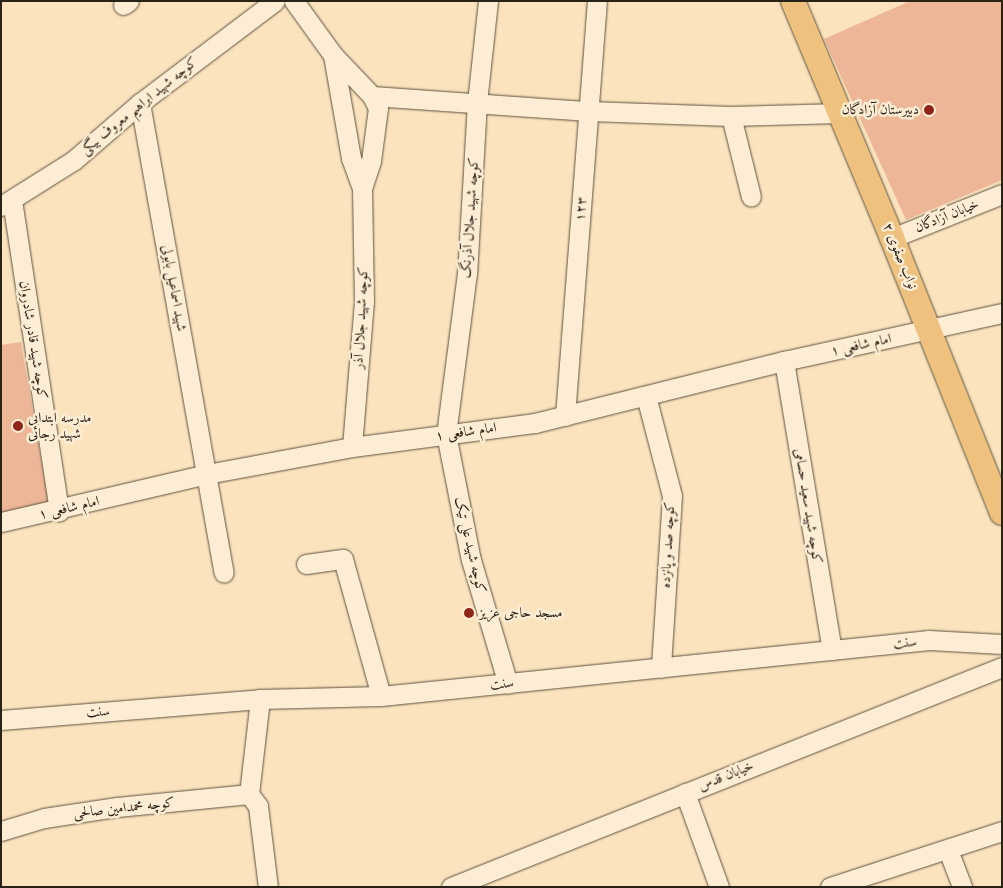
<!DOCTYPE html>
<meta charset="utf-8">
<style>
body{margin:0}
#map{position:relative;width:1003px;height:888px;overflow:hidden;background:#fbe3bd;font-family:"Old Standard TT",Amiri,serif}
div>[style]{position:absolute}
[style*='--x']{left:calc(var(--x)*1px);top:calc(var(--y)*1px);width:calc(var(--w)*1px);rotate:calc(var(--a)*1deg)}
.building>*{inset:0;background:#edb697}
.roads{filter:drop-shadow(0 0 1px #5e5240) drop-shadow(0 0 1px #5e5240)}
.minor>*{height:19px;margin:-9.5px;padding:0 9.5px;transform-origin:9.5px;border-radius:9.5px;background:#fcedd4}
.major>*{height:24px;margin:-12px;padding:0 12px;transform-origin:12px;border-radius:12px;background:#eec27e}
.dots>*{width:14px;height:14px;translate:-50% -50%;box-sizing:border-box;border:2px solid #fcedd4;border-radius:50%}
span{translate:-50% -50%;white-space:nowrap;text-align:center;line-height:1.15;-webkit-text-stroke:5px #fcedd4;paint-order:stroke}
.street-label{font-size:14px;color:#292217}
.poi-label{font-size:14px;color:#292217}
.right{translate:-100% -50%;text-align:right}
.left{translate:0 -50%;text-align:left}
.frame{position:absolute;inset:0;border:2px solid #292217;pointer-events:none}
</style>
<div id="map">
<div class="building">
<i style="clip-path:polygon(910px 1px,1002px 1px,1002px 180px,906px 220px,824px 39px)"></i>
<i style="clip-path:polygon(21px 342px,49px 506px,1px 514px,1px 345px)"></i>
</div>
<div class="roads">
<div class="minor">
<i style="--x:294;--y:1;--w:67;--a:54.2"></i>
<i style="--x:333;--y:55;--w:57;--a:46.4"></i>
<i style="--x:372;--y:96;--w:13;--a:63"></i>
<i style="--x:378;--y:108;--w:53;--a:97.5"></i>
<i style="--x:371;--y:161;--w:28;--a:108"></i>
<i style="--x:362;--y:188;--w:113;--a:89"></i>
<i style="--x:364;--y:301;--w:146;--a:94.7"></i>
<i style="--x:488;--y:1;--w:102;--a:96.2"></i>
<i style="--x:477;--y:102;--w:171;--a:93.3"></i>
<i style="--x:467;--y:273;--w:162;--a:97.4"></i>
<i style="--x:446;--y:434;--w:128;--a:78.8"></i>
<i style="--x:471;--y:560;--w:129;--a:73.4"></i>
<i style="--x:123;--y:5;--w:7;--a:-34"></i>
<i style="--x:333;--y:55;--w:105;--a:80.1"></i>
<i style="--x:351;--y:158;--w:32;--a:70"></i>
<i style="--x:372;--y:96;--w:217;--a:4"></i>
<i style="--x:588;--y:111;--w:143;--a:2"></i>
<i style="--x:731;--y:116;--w:109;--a:-1.6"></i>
<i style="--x:140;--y:103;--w:477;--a:79.9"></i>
<i style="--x:731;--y:116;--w:83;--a:76.1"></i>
<i style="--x:12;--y:200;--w:315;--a:81.4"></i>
<i style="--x:1;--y:206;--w:86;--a:-32.2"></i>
<i style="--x:74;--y:160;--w:87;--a:-40.8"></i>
<i style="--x:140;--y:103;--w:169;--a:-37.1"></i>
<i style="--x:892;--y:238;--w:118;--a:-21.8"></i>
<i style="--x:784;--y:361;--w:293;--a:80.6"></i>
<i style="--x:646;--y:396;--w:103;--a:75.4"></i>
<i style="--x:672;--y:496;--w:172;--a:93.7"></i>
<i style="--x:565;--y:416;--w:416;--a:-85.6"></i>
<i style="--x:1;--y:522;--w:212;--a:-13.1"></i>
<i style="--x:207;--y:474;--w:147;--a:-10.5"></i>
<i style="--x:352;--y:447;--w:185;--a:-7.5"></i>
<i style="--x:535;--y:423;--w:257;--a:-14"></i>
<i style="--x:784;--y:361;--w:223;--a:-12.4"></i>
<i style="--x:306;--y:564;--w:37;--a:-8"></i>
<i style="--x:343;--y:559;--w:142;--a:74.5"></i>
<i style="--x:260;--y:699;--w:96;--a:96.6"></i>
<i style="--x:249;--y:794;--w:15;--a:53"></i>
<i style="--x:258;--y:806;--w:82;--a:83"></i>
<i style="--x:1;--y:720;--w:260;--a:-4.6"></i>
<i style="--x:260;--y:699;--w:121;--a:-1.4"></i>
<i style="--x:381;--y:696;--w:551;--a:-5.83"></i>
<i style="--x:929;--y:640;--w:73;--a:3.1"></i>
<i style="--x:685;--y:793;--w:100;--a:70.1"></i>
<i style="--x:1;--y:831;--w:45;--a:-16.8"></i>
<i style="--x:44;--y:818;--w:74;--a:-8.6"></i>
<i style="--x:117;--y:807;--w:133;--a:-5.6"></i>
<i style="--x:948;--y:850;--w:40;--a:69"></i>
<i style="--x:451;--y:887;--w:593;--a:-21.77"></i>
<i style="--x:830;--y:887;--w:181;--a:-18"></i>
</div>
<div class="major">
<i style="--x:793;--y:1;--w:257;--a:67.3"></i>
<i style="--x:892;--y:238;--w:296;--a:68.2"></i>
</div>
</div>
<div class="dots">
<i style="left:929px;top:110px;background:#8f2418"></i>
<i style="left:18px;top:426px;background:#8f2418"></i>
<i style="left:469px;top:613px;background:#8f2418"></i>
</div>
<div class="street-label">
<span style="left:139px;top:106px;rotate:-39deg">کوچه شهید ابراهیم معروف بیگی</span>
<span style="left:581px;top:209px;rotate:-86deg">۱۲۳</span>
<span style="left:947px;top:216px;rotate:-22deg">خیابان آزادگان</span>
<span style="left:470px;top:218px;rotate:-86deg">کوچه شهید جلال آذرنگ</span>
<span style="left:900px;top:256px;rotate:68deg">نواب صفوی ۲</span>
<span style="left:174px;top:288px;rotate:80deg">شهید اسماعیل بابولی</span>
<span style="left:361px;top:318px;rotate:-87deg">کوچه شهید جلال آذر</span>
<span style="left:33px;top:340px;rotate:81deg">کوچه شهید قادر شادروان</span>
<span style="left:861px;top:345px;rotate:-12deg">امام شافعی ۱</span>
<span style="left:466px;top:432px;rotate:-8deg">امام شافعی ۱</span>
<span style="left:808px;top:506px;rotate:81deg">کوچه شهید سعید حسامی</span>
<span style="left:69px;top:508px;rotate:-13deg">امام شافعی ۱</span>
<span style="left:470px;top:545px;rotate:77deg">کوچه شهید علی تیک</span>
<span style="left:668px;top:545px;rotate:-87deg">کوچه صد و پانزده</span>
<span style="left:905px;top:643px;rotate:-6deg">سنت</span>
<span style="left:502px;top:684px;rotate:-6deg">سنت</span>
<span style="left:98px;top:712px;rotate:-4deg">سنت</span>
<span style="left:726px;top:776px;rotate:-22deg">خیابان قدس</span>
<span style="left:124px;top:808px;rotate:-6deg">کوچه محمدامین صالحی</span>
</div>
<div class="poi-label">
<span class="right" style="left:919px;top:110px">دبیرستان آزادگان</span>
<span class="left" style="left:28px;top:426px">مدرسه ابتدایی<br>شهید رجائی</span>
<span class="left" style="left:479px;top:613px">مسجد حاجی عزیز</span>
</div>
<div class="frame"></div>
</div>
